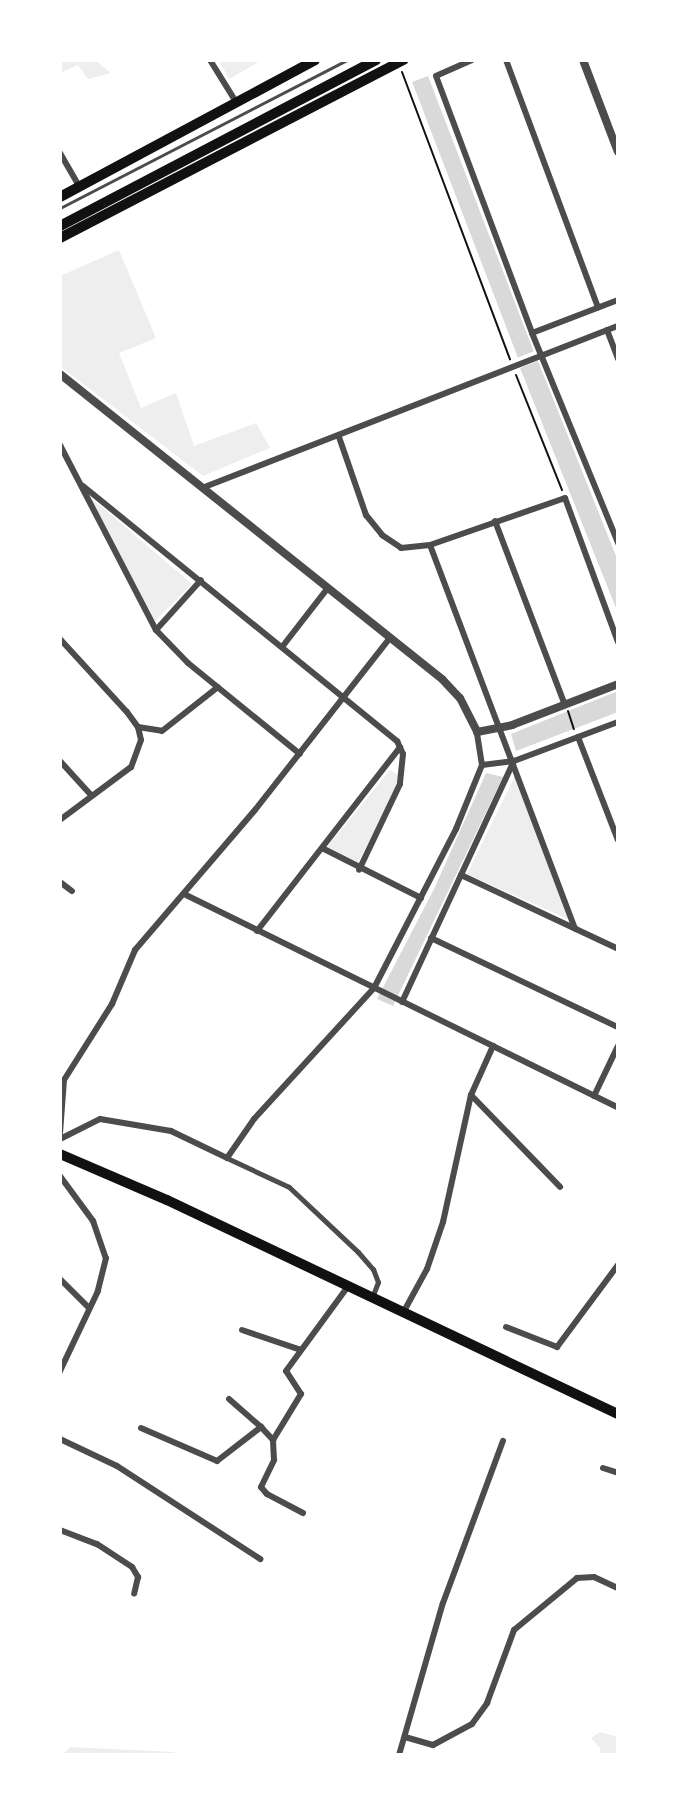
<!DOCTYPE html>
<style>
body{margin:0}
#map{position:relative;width:678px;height:1815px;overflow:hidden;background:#fff;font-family:Overpass,sans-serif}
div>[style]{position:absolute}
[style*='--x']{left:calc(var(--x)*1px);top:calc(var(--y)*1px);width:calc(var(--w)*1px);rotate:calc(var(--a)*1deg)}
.green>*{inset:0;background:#eee}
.water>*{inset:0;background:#d9d9d9;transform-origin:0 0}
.path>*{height:2px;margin:-1px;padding:0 1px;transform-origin:1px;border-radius:1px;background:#111}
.service>*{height:3px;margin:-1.5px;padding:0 1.5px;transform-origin:1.5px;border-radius:1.5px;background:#4c4c4c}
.pedestrian>*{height:5px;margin:-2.5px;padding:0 2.5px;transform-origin:2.5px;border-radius:2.5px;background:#4c4c4c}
.minor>*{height:6px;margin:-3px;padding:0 3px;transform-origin:3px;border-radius:3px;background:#4c4c4c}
.tertiary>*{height:8px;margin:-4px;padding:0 4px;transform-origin:4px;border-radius:4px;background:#4c4c4c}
.primary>*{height:10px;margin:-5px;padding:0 5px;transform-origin:5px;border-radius:5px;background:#111}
.trunk>*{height:10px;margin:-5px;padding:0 5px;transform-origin:5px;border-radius:5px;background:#111}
span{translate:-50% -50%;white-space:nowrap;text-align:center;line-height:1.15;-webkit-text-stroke:5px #fff;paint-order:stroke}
.frame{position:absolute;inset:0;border:62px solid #fff;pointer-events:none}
</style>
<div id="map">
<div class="green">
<i style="clip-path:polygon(60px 60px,95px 60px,111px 73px,88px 79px,78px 65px,60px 73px)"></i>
<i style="clip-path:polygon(219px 60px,262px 60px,229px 79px)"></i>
<i style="clip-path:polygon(119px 250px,156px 338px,119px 353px,141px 408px,176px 393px,194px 446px,256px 423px,270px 448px,203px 476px,60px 366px,60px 276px)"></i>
<i style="clip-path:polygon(90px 497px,192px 584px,155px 621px,106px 528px)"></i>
<i style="clip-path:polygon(390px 770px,398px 775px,394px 793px,358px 862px,327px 847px)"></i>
<i style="clip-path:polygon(516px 774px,570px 920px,467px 874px)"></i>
<i style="clip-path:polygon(600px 1732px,618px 1737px,618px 1755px,600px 1755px,600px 1748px,591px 1738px)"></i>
<i style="clip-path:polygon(70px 1747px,174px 1752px,177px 1755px,63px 1755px)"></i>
</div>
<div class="water">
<i style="left:428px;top:76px;width:295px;height:17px;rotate:69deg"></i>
<i style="clip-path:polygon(538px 361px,618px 561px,618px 613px,520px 368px)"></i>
<i style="clip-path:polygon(618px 691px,618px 712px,516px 751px,511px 734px)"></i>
<i style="clip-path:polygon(486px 773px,503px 777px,393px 1006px,377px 999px,434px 889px)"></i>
</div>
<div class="path">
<i style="--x:402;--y:72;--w:307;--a:69.4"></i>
<i style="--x:516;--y:375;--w:124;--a:68.2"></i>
<i style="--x:568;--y:711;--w:19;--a:72"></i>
</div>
<div class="service">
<i style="--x:60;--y:208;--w:323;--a:-27.3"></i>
</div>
<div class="pedestrian">
<i style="--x:227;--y:1158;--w:68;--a:25.1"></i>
<i style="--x:289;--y:1187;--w:95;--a:43.3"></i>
<i style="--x:358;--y:1252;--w:23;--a:49"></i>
<i style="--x:373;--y:1269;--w:14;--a:69"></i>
<i style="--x:378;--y:1282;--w:17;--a:111"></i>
</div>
<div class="minor">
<i style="--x:210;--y:60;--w:49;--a:58.2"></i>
<i style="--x:472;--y:60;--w:39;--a:156"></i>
<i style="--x:436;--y:76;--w:274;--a:69.5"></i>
<i style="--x:532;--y:333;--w:227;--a:67.7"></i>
<i style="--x:506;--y:60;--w:264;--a:69.6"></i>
<i style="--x:60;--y:153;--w:38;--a:60"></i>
<i style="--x:607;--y:330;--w:31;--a:69"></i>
<i style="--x:532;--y:333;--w:92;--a:-21"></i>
<i style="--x:339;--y:437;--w:83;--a:70.9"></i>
<i style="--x:366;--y:515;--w:26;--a:51"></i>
<i style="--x:382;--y:535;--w:23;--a:34"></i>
<i style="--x:401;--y:548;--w:29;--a:-6"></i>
<i style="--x:430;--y:545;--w:143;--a:-19.2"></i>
<i style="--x:565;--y:498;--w:153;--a:69.8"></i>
<i style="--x:60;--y:445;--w:208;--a:62.6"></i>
<i style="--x:156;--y:630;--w:46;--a:45.9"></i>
<i style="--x:188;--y:663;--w:144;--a:39.1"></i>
<i style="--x:83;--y:486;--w:405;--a:39.1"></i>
<i style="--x:397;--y:741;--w:14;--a:65"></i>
<i style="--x:403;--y:754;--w:30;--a:96"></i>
<i style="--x:400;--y:784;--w:95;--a:115.5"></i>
<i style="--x:202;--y:488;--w:446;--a:-21.3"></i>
<i style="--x:495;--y:521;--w:197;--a:69.2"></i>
<i style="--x:430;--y:545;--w:410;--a:69.3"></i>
<i style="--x:156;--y:630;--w:67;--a:-48"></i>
<i style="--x:60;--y:639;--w:99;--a:47.5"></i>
<i style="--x:127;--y:712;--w:19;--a:54"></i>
<i style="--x:138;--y:727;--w:13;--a:77"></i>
<i style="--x:141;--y:740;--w:29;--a:110"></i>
<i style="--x:131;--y:767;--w:89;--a:143.3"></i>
<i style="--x:282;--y:647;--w:73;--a:-52.2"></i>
<i style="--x:138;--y:727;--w:24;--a:9"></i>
<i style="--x:162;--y:731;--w:71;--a:-38.2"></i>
<i style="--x:578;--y:737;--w:110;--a:68.8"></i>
<i style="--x:60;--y:761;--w:45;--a:47.7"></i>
<i style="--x:482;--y:765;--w:32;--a:-7"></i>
<i style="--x:514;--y:761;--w:111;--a:-20.6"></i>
<i style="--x:322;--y:848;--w:111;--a:26.8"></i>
<i style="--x:461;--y:875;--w:174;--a:25.2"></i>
<i style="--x:60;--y:882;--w:15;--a:37"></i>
<i style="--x:186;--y:895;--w:482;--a:26.2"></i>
<i style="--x:257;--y:931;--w:233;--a:-52.1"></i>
<i style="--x:431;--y:938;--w:207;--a:25.5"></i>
<i style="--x:402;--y:1002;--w:266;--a:-65.1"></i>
<i style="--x:471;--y:1095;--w:128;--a:45.9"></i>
<i style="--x:594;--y:1096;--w:55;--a:-64.4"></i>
<i style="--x:60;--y:1133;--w:53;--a:-85.7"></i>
<i style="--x:64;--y:1080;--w:90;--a:-57.7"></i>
<i style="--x:112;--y:1004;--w:59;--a:-66.9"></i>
<i style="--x:135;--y:950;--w:184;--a:-49.4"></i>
<i style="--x:255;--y:810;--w:219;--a:-51.9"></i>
<i style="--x:60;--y:1139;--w:45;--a:-26.6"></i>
<i style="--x:100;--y:1119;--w:72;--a:9.6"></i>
<i style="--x:171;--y:1131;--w:62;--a:25.7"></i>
<i style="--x:227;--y:1158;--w:47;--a:-55.3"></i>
<i style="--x:254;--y:1119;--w:178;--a:-47.5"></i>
<i style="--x:374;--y:988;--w:179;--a:-62.7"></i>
<i style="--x:456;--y:829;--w:69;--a:-67.9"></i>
<i style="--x:482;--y:765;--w:33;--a:-99"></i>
<i style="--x:60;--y:1176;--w:56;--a:53.7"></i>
<i style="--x:93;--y:1221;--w:39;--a:71"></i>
<i style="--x:106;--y:1258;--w:34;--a:104"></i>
<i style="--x:98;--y:1291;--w:89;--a:115.4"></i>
<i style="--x:60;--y:1279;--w:41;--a:45"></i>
<i style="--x:403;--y:1313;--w:50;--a:-61.4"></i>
<i style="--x:427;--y:1269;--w:50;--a:-71.2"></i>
<i style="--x:443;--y:1222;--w:130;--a:-77.6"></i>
<i style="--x:471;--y:1095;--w:54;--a:-65.8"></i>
<i style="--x:506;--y:1327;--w:55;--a:21.4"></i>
<i style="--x:557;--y:1347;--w:102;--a:-53.4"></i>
<i style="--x:242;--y:1330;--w:62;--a:18.7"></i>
<i style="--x:229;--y:1399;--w:43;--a:41.2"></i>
<i style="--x:141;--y:1428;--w:83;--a:23.5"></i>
<i style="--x:217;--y:1461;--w:56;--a:-37.7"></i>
<i style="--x:261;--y:1427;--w:18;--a:47"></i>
<i style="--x:60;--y:1439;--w:63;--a:25.3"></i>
<i style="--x:117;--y:1466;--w:171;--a:33"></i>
<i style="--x:603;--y:1468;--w:16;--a:18"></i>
<i style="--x:303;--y:1513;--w:41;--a:-152.2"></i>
<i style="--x:267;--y:1494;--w:9;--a:-131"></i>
<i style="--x:261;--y:1487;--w:30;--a:-64"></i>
<i style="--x:274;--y:1460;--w:20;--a:-93"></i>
<i style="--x:273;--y:1440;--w:54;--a:-58.7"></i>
<i style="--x:301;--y:1394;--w:27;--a:-123"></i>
<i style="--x:286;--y:1371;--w:107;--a:-53.8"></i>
<i style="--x:60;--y:1530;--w:40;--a:21"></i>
<i style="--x:97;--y:1544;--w:42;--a:33.3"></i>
<i style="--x:132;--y:1567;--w:12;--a:59"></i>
<i style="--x:138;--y:1577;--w:17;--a:103"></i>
<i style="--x:405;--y:1737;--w:29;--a:16"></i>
<i style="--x:433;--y:1745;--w:44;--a:-28.3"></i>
<i style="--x:472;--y:1724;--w:26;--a:-54"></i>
<i style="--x:487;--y:1703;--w:78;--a:-69.7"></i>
<i style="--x:514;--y:1630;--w:82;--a:-39.5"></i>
<i style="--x:577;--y:1578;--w:17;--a:-3"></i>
<i style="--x:594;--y:1577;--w:26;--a:25"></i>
<i style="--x:399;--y:1755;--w:158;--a:-73.9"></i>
<i style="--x:443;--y:1603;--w:173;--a:-69.7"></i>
</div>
<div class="tertiary">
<i style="--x:583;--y:60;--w:98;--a:69.2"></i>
<i style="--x:60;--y:374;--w:489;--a:38.6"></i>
<i style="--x:442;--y:679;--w:26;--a:47"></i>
<i style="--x:460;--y:698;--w:38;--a:63"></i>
<i style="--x:477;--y:732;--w:36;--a:-11"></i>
<i style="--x:512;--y:725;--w:114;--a:-21.1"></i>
</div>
<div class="primary">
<i style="--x:60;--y:1154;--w:116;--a:23.3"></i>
<i style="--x:167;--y:1200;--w:499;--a:25.4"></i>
</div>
<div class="trunk">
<i style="--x:60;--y:197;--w:289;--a:-28.2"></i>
<i style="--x:60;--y:226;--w:357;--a:-27.7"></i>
<i style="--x:60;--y:238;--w:387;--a:-27.4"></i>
</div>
<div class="frame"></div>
</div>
